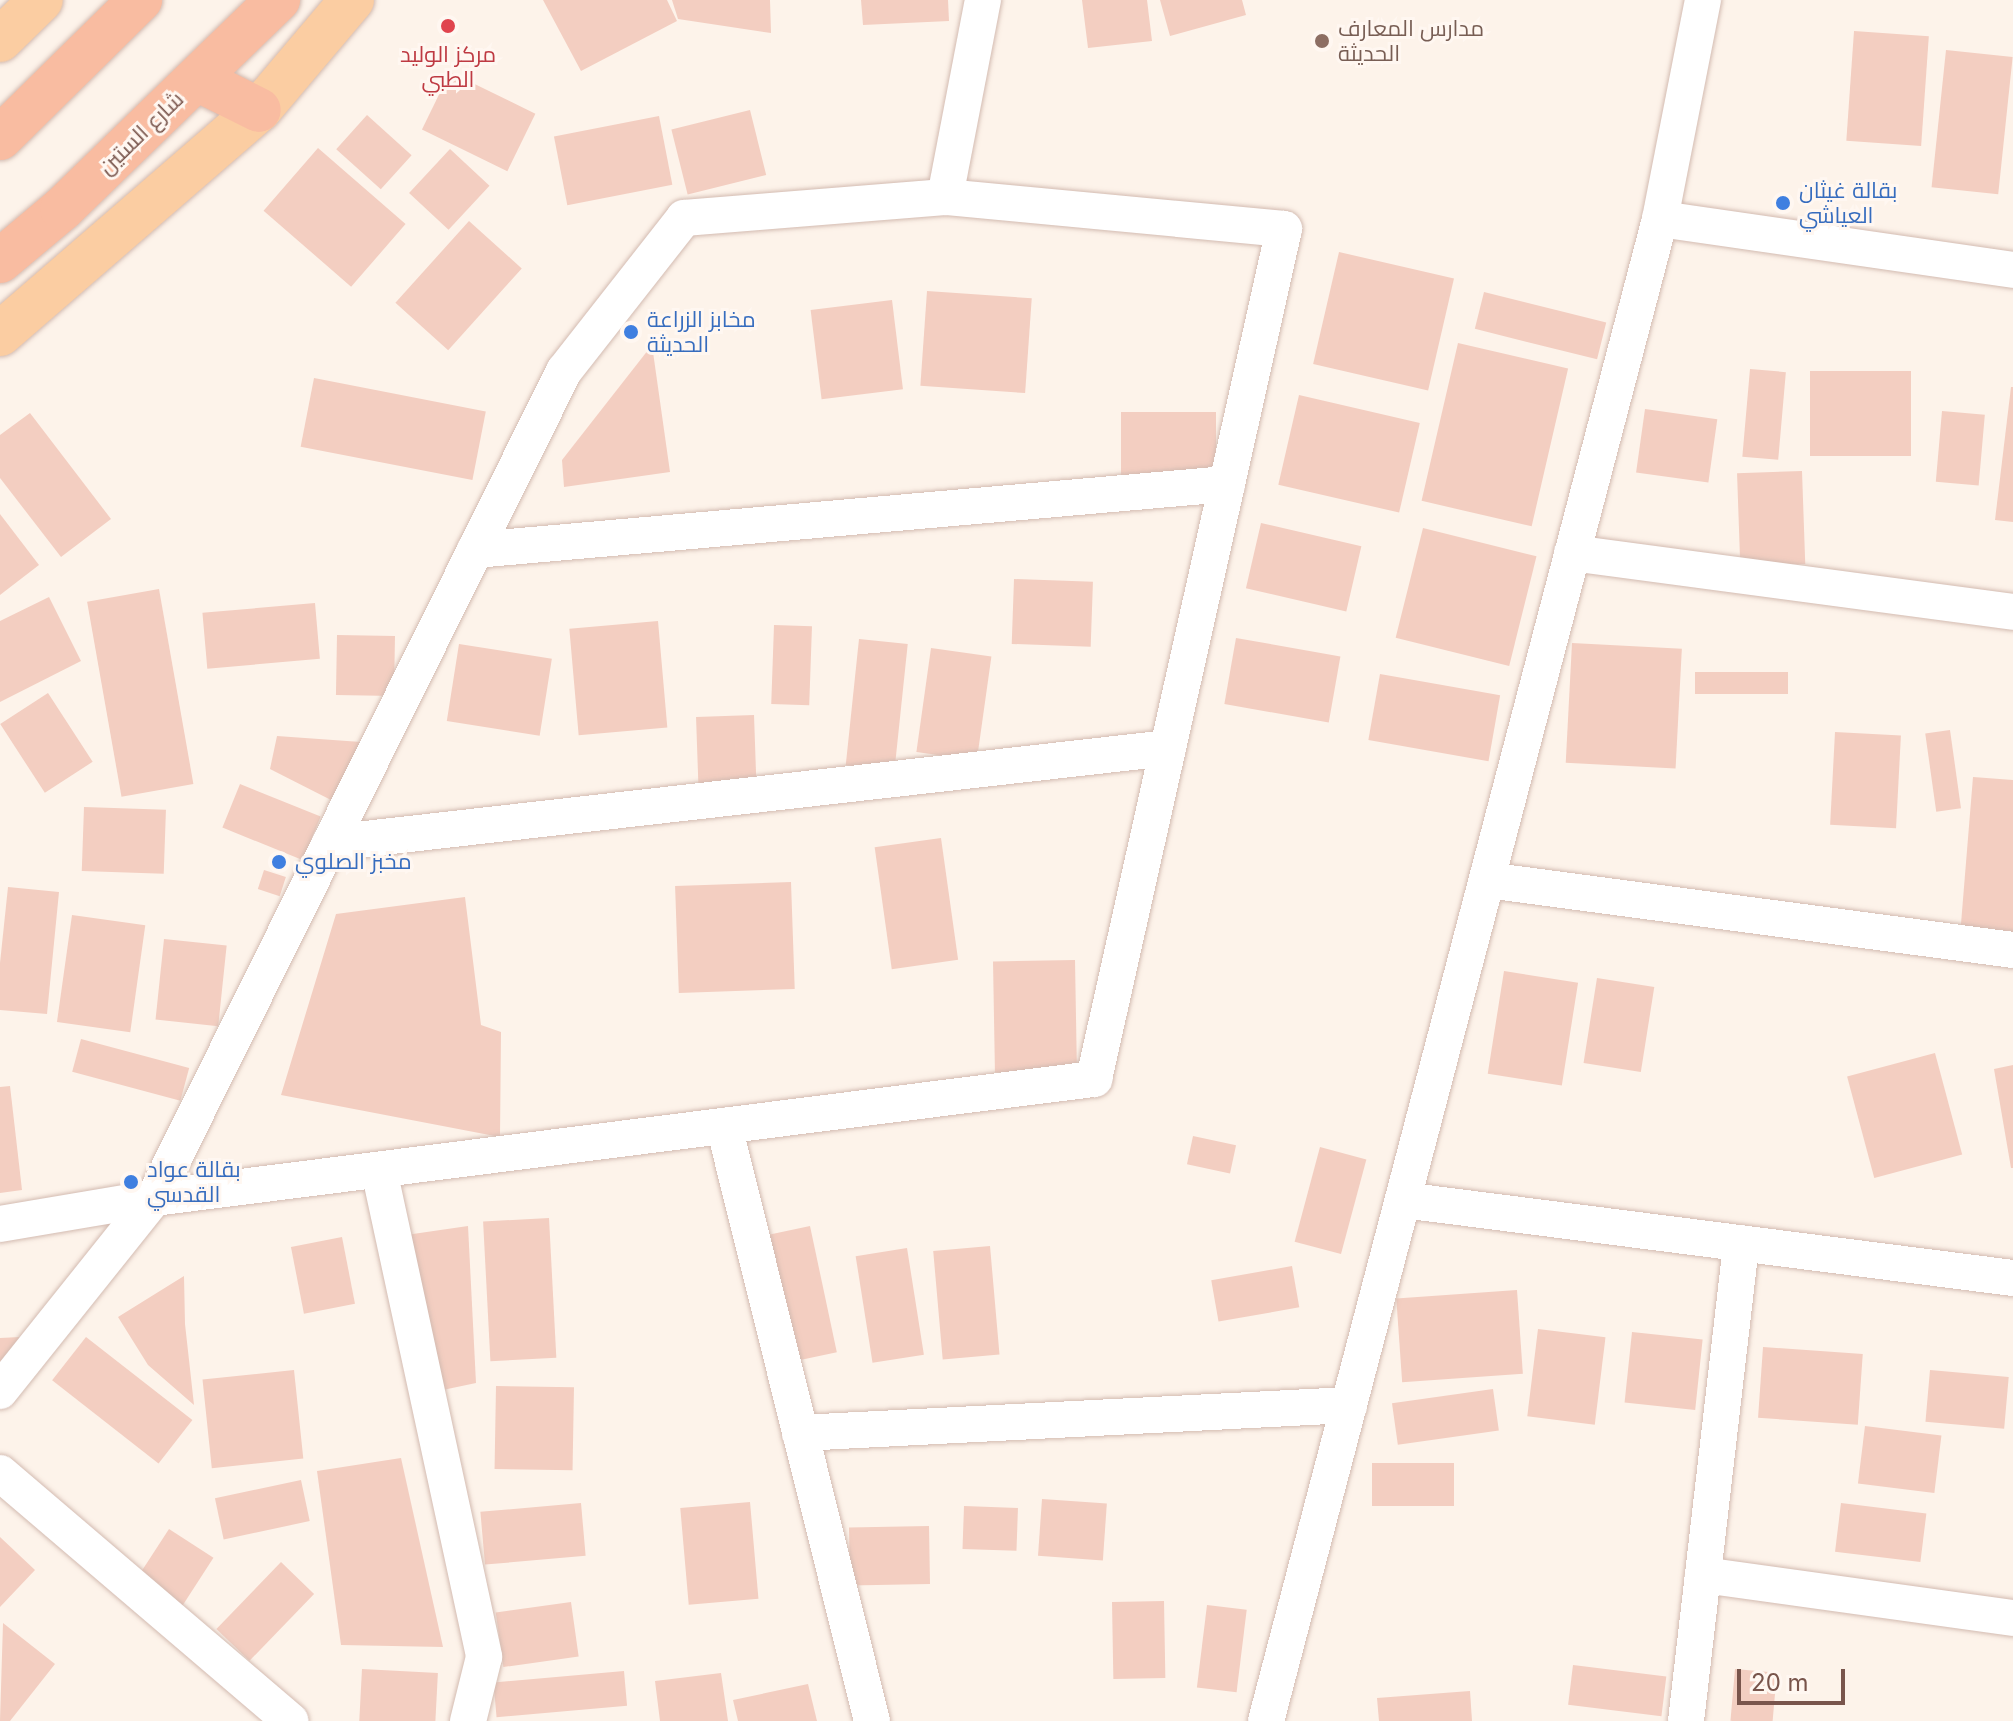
<!DOCTYPE html>
<meta charset="utf-8">
<style>
body{margin:0}
#map{position:relative;width:2013px;height:1721px;overflow:hidden;background:#fdf3ea;font-family:Inter,Cairo,sans-serif}
div>[style]{position:absolute}
[style*='--x']{left:calc(var(--x)*1px);top:calc(var(--y)*1px);width:calc(var(--w)*1px);rotate:calc(var(--a)*1deg)}
.building>*{inset:0;background:#f3cec1;transform-origin:0 0}
.roads{filter:drop-shadow(0 0 2px #d3bbb1) drop-shadow(0 0 2px #d3bbb1)}
.minor>*{height:36px;margin:-18px;padding:0 18px;transform-origin:18px;border-radius:18px;background:#fff}
.primary>*{height:44px;margin:-22px;padding:0 22px;transform-origin:22px;border-radius:22px;background:#fbcda2}
.trunk>*{height:44px;margin:-22px;padding:0 22px;transform-origin:22px;border-radius:22px;background:#f9bca1}
.dots>*{width:22px;height:22px;translate:-50% -50%;box-sizing:border-box;border:4px solid #fff7f1;border-radius:50%}
span{translate:-50% -50%;white-space:nowrap;text-align:center;line-height:1.15;-webkit-text-stroke:6px #fff7f1;paint-order:stroke}
.education-label{font-size:22px;color:#785e54}
.left{translate:0 -50%;text-align:left}
.health-label{font-size:22px;color:#be3a42}
.street-label{font-size:22px;color:#79554c}
.shop-label{font-size:22px;color:#366cbe}
.scale{position:absolute;left:1737px;top:1669px;width:108px;height:36px;box-sizing:border-box;border:4px solid #79554c;border-top:0;padding-left:10px;font-size:24px;line-height:28px;white-space:nowrap;color:#79554c;-webkit-text-stroke:6px #fff7f1;paint-order:stroke}
</style>
<div id="map">
<div class="building">
<i style="clip-path:polygon(543px 0,667px 0,677px 21px,581px 71px)"></i>
<i style="clip-path:polygon(672px 0,770px 0,771px 33px,678px 19px)"></i>
<i style="clip-path:polygon(861px 0,948px 0,949px 21px,863px 25px)"></i>
<i style="clip-path:polygon(1082px 0,1147px 0,1152px 41px,1088px 48px)"></i>
<i style="clip-path:polygon(1160px 0,1242px 0,1246px 15px,1170px 36px)"></i>
<i style="left:1854px;top:31px;width:75px;height:110px;rotate:4deg"></i>
<i style="left:1946px;top:50px;width:67px;height:138px;rotate:6deg"></i>
<i style="left:450px;top:72px;width:95px;height:64px;rotate:26deg"></i>
<i style="left:750px;top:110px;width:67px;height:81px;rotate:76deg"></i>
<i style="left:367px;top:115px;width:60px;height:46px;rotate:42deg"></i>
<i style="left:659px;top:116px;width:70px;height:107px;rotate:79deg"></i>
<i style="left:318px;top:148px;width:116px;height:83px;rotate:41deg"></i>
<i style="left:450px;top:149px;width:54px;height:60px;rotate:43deg"></i>
<i style="left:469px;top:221px;width:71px;height:110px;rotate:42deg"></i>
<i style="left:1339px;top:252px;width:118px;height:115px;rotate:13deg"></i>
<i style="left:927px;top:291px;width:105px;height:95px;rotate:4deg"></i>
<i style="left:1484px;top:292px;width:126px;height:38px;rotate:14deg"></i>
<i style="left:892px;top:300px;width:90px;height:82px;rotate:83deg"></i>
<i style="left:1458px;top:343px;width:113px;height:162px;rotate:13deg"></i>
<i style="clip-path:polygon(652px 345px,670px 472px,564px 487px,562px 460px)"></i>
<i style="left:1750px;top:369px;width:36px;height:88px;rotate:5deg"></i>
<i style="left:1810px;top:371px;width:101px;height:85px"></i>
<i style="left:314px;top:378px;width:175px;height:70px;rotate:11deg"></i>
<i style="clip-path:polygon(2011px 387px,2013px 387px,2013px 522px,1995px 520px)"></i>
<i style="left:1299px;top:395px;width:124px;height:92px;rotate:13deg"></i>
<i style="left:1645px;top:409px;width:73px;height:64px;rotate:8deg"></i>
<i style="left:1942px;top:411px;width:43px;height:71px;rotate:5deg"></i>
<i style="left:1121px;top:412px;width:95px;height:69px"></i>
<i style="clip-path:polygon(30px 413px,111px 519px,61px 557px,0 478px,0 435px)"></i>
<i style="left:1802px;top:471px;width:93px;height:65px;rotate:88deg"></i>
<i style="clip-path:polygon(0 514px,39px 565px,0 595px)"></i>
<i style="left:1261px;top:523px;width:103px;height:67px;rotate:13deg"></i>
<i style="left:1423px;top:528px;width:117px;height:113px;rotate:14deg"></i>
<i style="left:1014px;top:579px;width:79px;height:65px;rotate:2deg"></i>
<i style="left:159px;top:589px;width:198px;height:73px;rotate:80deg"></i>
<i style="clip-path:polygon(49px 597px,81px 661px,0 702px,0 621px)"></i>
<i style="left:315px;top:603px;width:56px;height:113px;rotate:85deg"></i>
<i style="left:658px;top:621px;width:107px;height:89px;rotate:85deg"></i>
<i style="left:774px;top:625px;width:38px;height:79px;rotate:2deg"></i>
<i style="left:337px;top:635px;width:58px;height:60px;rotate:1deg"></i>
<i style="left:1236px;top:638px;width:106px;height:67px;rotate:10deg"></i>
<i style="left:859px;top:639px;width:49px;height:127px;rotate:6deg"></i>
<i style="left:1572px;top:643px;width:110px;height:120px;rotate:3deg"></i>
<i style="left:459px;top:644px;width:94px;height:78px;rotate:9deg"></i>
<i style="left:931px;top:648px;width:61px;height:105px;rotate:8deg"></i>
<i style="left:1695px;top:672px;width:93px;height:22px"></i>
<i style="left:1380px;top:674px;width:122px;height:67px;rotate:10deg"></i>
<i style="left:48px;top:693px;width:82px;height:57px;rotate:57deg"></i>
<i style="left:754px;top:715px;width:71px;height:58px;rotate:88deg"></i>
<i style="left:1950px;top:730px;width:79px;height:25px;rotate:82deg"></i>
<i style="left:1835px;top:732px;width:66px;height:93px;rotate:3deg"></i>
<i style="clip-path:polygon(277px 736px,361px 742px,331px 800px,270px 769px)"></i>
<i style="clip-path:polygon(1973px 777px,2013px 780px,2013px 940px,1960px 936px)"></i>
<i style="left:240px;top:784px;width:87px;height:47px;rotate:22deg"></i>
<i style="left:84px;top:807px;width:82px;height:64px;rotate:2deg"></i>
<i style="left:941px;top:838px;width:123px;height:67px;rotate:82deg"></i>
<i style="left:264px;top:870px;width:23px;height:20px;rotate:18deg"></i>
<i style="left:791px;top:882px;width:107px;height:116px;rotate:88deg"></i>
<i style="clip-path:polygon(8px 887px,59px 892px,47px 1014px,0 1010px,0 963px)"></i>
<i style="clip-path:polygon(465px 897px,481px 1025px,501px 1032px,500px 1137px,281px 1095px,336px 914px)"></i>
<i style="left:72px;top:915px;width:74px;height:108px;rotate:8deg"></i>
<i style="left:164px;top:939px;width:63px;height:81px;rotate:6deg"></i>
<i style="left:1075px;top:960px;width:111px;height:82px;rotate:89deg"></i>
<i style="left:1504px;top:971px;width:75px;height:104px;rotate:9deg"></i>
<i style="left:1597px;top:978px;width:58px;height:86px;rotate:9deg"></i>
<i style="left:81px;top:1039px;width:112px;height:34px;rotate:15deg"></i>
<i style="left:1935px;top:1053px;width:105px;height:91px;rotate:75deg"></i>
<i style="clip-path:polygon(2013px 1065px,2013px 1168px,2011px 1168px,1994px 1069px)"></i>
<i style="clip-path:polygon(10px 1086px,22px 1190px,0 1193px,0 1087px)"></i>
<i style="left:1193px;top:1136px;width:44px;height:29px;rotate:12deg"></i>
<i style="left:1320px;top:1147px;width:48px;height:98px;rotate:15deg"></i>
<i style="left:549px;top:1218px;width:140px;height:66px;rotate:87deg"></i>
<i style="clip-path:polygon(468px 1226px,476px 1383px,438px 1391px,406px 1235px)"></i>
<i style="left:810px;top:1226px;width:129px;height:47px;rotate:78deg"></i>
<i style="left:342px;top:1237px;width:68px;height:52px;rotate:79deg"></i>
<i style="left:990px;top:1246px;width:109px;height:57px;rotate:85deg"></i>
<i style="left:907px;top:1248px;width:108px;height:52px;rotate:81deg"></i>
<i style="left:1292px;top:1266px;width:42px;height:82px;rotate:80deg"></i>
<i style="clip-path:polygon(184px 1276px,185px 1324px,194px 1405px,148px 1365px,118px 1317px)"></i>
<i style="left:1517px;top:1290px;width:84px;height:121px;rotate:86deg"></i>
<i style="left:1538px;top:1329px;width:68px;height:88px;rotate:7deg"></i>
<i style="left:1632px;top:1332px;width:71px;height:71px;rotate:6deg"></i>
<i style="clip-path:polygon(20px 1337px,23px 1348px,0 1372px,0 1338px)"></i>
<i style="left:86px;top:1337px;width:135px;height:55px;rotate:38deg"></i>
<i style="left:1763px;top:1347px;width:100px;height:71px;rotate:4deg"></i>
<i style="left:294px;top:1370px;width:89px;height:92px;rotate:84deg"></i>
<i style="left:1930px;top:1370px;width:79px;height:52px;rotate:5deg"></i>
<i style="left:496px;top:1386px;width:78px;height:83px;rotate:1deg"></i>
<i style="left:1493px;top:1389px;width:42px;height:102px;rotate:82deg"></i>
<i style="left:1865px;top:1426px;width:77px;height:58px;rotate:7deg"></i>
<i style="clip-path:polygon(401px 1458px,443px 1647px,341px 1645px,317px 1471px)"></i>
<i style="left:1372px;top:1463px;width:82px;height:43px"></i>
<i style="left:301px;top:1480px;width:42px;height:88px;rotate:78deg"></i>
<i style="left:1042px;top:1499px;width:65px;height:57px;rotate:4deg"></i>
<i style="left:750px;top:1502px;width:97px;height:70px;rotate:85deg"></i>
<i style="left:581px;top:1503px;width:53px;height:101px;rotate:85deg"></i>
<i style="left:1841px;top:1503px;width:86px;height:49px;rotate:7deg"></i>
<i style="left:964px;top:1506px;width:54px;height:43px;rotate:2deg"></i>
<i style="left:929px;top:1526px;width:58px;height:80px;rotate:89deg"></i>
<i style="left:169px;top:1529px;width:53px;height:60px;rotate:33deg"></i>
<i style="clip-path:polygon(0 1537px,35px 1570px,0 1607px)"></i>
<i style="left:281px;top:1562px;width:46px;height:93px;rotate:44deg"></i>
<i style="left:1164px;top:1601px;width:77px;height:52px;rotate:89deg"></i>
<i style="left:571px;top:1602px;width:55px;height:76px;rotate:82deg"></i>
<i style="left:1207px;top:1605px;width:40px;height:83px;rotate:7deg"></i>
<i style="clip-path:polygon(3px 1623px,55px 1664px,10px 1721px,0 1721px)"></i>
<i style="left:1573px;top:1665px;width:94px;height:40px;rotate:7deg"></i>
<i style="left:362px;top:1669px;width:76px;height:52px;rotate:3deg"></i>
<i style="left:1735px;top:1669px;width:42px;height:52px;rotate:5deg"></i>
<i style="left:624px;top:1671px;width:35px;height:131px;rotate:85deg"></i>
<i style="clip-path:polygon(721px 1673px,728px 1721px,660px 1721px,655px 1681px)"></i>
<i style="clip-path:polygon(808px 1684px,817px 1721px,738px 1721px,733px 1700px)"></i>
<i style="clip-path:polygon(1470px 1691px,1472px 1721px,1379px 1721px,1377px 1698px)"></i>
</div>
<div class="roads">
<div class="minor">
<i style="--x:945;--y:197;--w:201;--a:-79.1"></i>
<i style="--x:1660;--y:219;--w:357;--a:8.2"></i>
<i style="--x:475;--y:550;--w:755;--a:-5.02"></i>
<i style="--x:1572;--y:553;--w:445;--a:7.6"></i>
<i style="--x:330;--y:843;--w:843;--a:-6.47"></i>
<i style="--x:1487;--y:880;--w:531;--a:7.58"></i>
<i style="--x:724;--y:1126;--w:613;--a:76.03"></i>
<i style="--x:379;--y:1170;--w:498;--a:77.8"></i>
<i style="--x:484;--y:1657;--w:66;--a:104"></i>
<i style="--x:1403;--y:1200;--w:615;--a:7.29"></i>
<i style="--x:0;--y:1224;--w:156;--a:-9.6"></i>
<i style="--x:154;--y:1198;--w:948;--a:-7.22"></i>
<i style="--x:1094;--y:1079;--w:871;--a:-77.4"></i>
<i style="--x:1284;--y:229;--w:341;--a:-174.6"></i>
<i style="--x:945;--y:197;--w:262;--a:175.4"></i>
<i style="--x:684;--y:218;--w:194;--a:128.1"></i>
<i style="--x:564;--y:371;--w:923;--a:116.37"></i>
<i style="--x:154;--y:1198;--w:247;--a:128.6"></i>
<i style="--x:800;--y:1433;--w:550;--a:-2.92"></i>
<i style="--x:0;--y:1473;--w:382;--a:40.5"></i>
<i style="--x:1703;--y:1575;--w:313;--a:7.9"></i>
<i style="--x:1266;--y:1721;--w:1553;--a:-75.3"></i>
<i style="--x:1660;--y:219;--w:223;--a:-78.9"></i>
<i style="--x:1686;--y:1721;--w:481;--a:-83.4"></i>
</div>
<div class="primary">
<i style="--x:0;--y:40;--w:57;--a:-44.3"></i>
<i style="--x:0;--y:334;--w:342;--a:-40.9"></i>
<i style="--x:259;--y:110;--w:144;--a:-49.8"></i>
</div>
<div class="trunk">
<i style="--x:197;--y:79;--w:69;--a:26.6"></i>
<i style="--x:0;--y:138;--w:197;--a:-44.6"></i>
<i style="--x:0;--y:261;--w:81;--a:-40"></i>
<i style="--x:62;--y:209;--w:301;--a:-44.1"></i>
</div>
</div>
<div class="dots">
<i style="left:448px;top:26px;background:#e0444e"></i>
<i style="left:1322px;top:41px;background:#8d6e63"></i>
<i style="left:1783px;top:203px;background:#3f7fe0"></i>
<i style="left:631px;top:332px;background:#3f7fe0"></i>
<i style="left:279px;top:862px;background:#3f7fe0"></i>
<i style="left:131px;top:1182px;background:#3f7fe0"></i>
</div>
<div class="education-label">
<span class="left" style="left:1338px;top:41px">مدارس المعارف<br>الحديثة</span>
</div>
<div class="health-label">
<span style="left:448px;top:67px">مركز الوليد<br>الطبي</span>
</div>
<div class="street-label">
<span style="left:141px;top:133px;rotate:-44deg">شارع الستين</span>
</div>
<div class="shop-label">
<span class="left" style="left:1799px;top:203px">بقالة غيثان<br>العياشي</span>
<span class="left" style="left:647px;top:332px">مخابز الزراعة<br>الحديثة</span>
<span class="left" style="left:295px;top:862px">مخبز الصلوي</span>
<span class="left" style="left:147px;top:1182px">بقالة عواد<br>القدسي</span>
</div>
<div class="scale">20 m</div>
</div>
